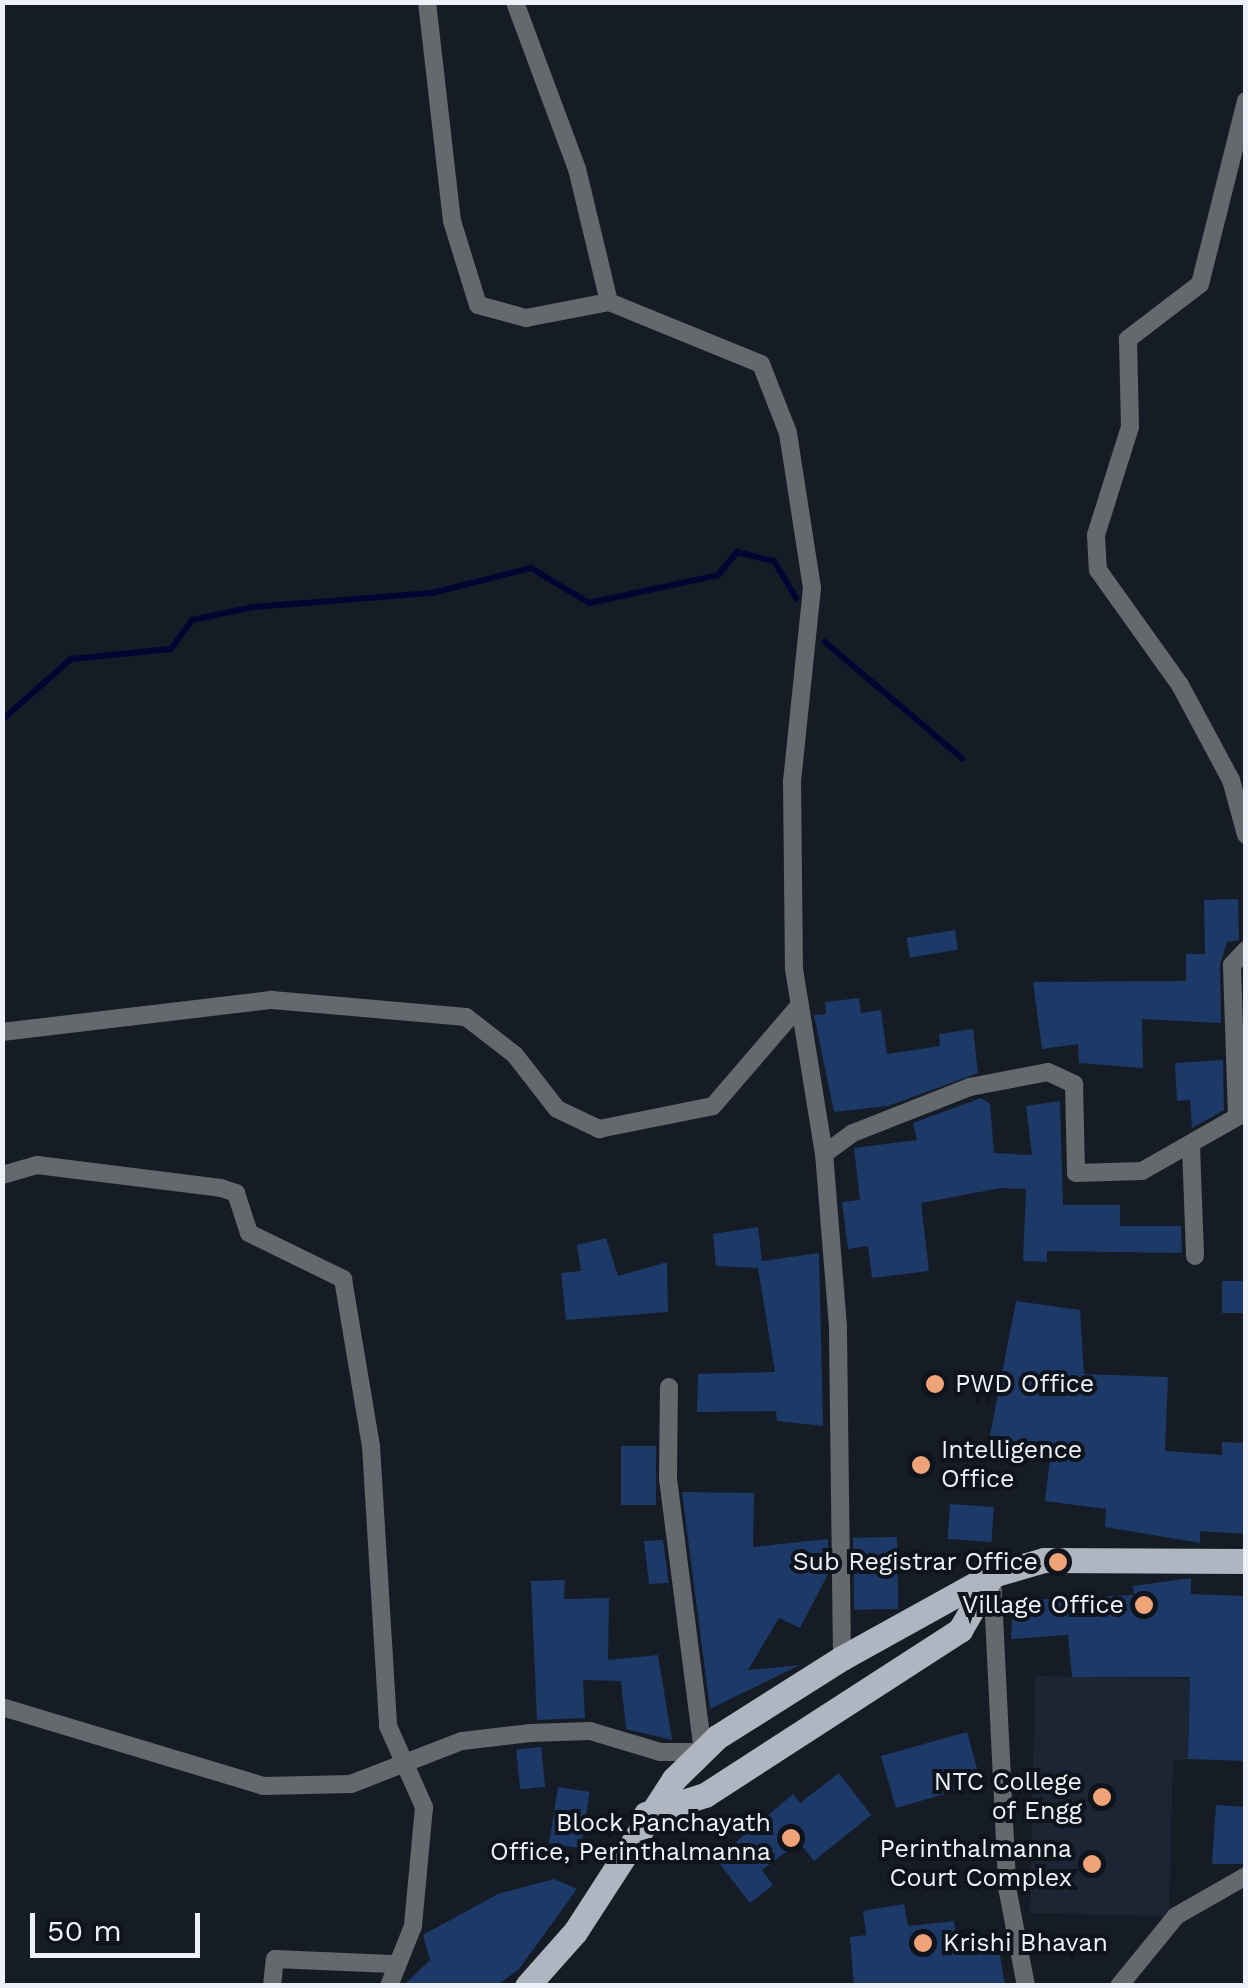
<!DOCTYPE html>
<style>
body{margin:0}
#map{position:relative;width:1248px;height:1988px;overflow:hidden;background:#161c25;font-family:"Work Sans",sans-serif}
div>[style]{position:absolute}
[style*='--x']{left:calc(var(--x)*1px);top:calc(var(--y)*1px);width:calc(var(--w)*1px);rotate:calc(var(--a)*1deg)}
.built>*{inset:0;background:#1c2534}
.stream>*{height:6px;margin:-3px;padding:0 3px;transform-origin:3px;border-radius:3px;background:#000631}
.building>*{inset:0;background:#1d3968;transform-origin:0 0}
.street>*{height:18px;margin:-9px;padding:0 9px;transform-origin:9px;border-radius:9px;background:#65686d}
.primary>*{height:25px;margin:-12.5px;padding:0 12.5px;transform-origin:12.5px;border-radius:12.5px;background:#afb6c1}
.dots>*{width:28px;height:28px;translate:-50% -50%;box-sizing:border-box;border:5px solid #0e131c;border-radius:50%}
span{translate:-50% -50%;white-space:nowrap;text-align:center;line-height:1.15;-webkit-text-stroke:8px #0e131c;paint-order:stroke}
.poi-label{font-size:25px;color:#edf1f8}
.left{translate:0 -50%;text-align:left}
.right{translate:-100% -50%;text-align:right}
.frame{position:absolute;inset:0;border:5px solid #edf1f8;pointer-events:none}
.scale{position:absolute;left:30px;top:1913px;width:170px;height:45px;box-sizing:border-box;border:5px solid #edf1f8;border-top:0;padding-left:12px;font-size:30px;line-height:35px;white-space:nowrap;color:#edf1f8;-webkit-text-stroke:8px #0e131c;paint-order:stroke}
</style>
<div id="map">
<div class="built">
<i style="clip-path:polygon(1035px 1676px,1190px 1679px,1188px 1759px,1173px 1760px,1169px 1916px,1030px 1913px)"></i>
</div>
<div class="stream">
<i style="--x:825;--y:642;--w:180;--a:40.3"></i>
<i style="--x:2;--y:720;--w:92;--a:-41.5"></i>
<i style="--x:71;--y:659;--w:100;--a:-5.7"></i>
<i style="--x:171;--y:649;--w:36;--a:-54"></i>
<i style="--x:192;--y:620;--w:62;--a:-12"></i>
<i style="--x:253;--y:607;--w:180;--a:-4.5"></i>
<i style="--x:432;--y:593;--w:102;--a:-14.2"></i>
<i style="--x:531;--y:568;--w:68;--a:31.1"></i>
<i style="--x:589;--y:603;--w:132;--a:-12.2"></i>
<i style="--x:718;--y:575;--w:30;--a:-50"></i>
<i style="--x:737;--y:552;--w:38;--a:14"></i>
<i style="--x:774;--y:561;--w:43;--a:59.3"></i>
</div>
<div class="building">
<i style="clip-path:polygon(1238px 899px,1239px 940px,1227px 942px,1220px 965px,1221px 1023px,1142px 1019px,1143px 1068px,1079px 1063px,1078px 1044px,1042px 1049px,1033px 982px,1186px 981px,1186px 954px,1205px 954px,1204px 900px)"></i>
<i style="left:955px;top:930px;width:20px;height:49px;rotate:81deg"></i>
<i style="clip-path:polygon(859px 998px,861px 1013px,881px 1010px,887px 1054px,940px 1046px,939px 1034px,973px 1029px,978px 1073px,888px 1106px,834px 1112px,814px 1015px,826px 1014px,825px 1002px)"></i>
<i style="clip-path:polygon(1223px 1060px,1224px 1110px,1192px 1128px,1190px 1100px,1177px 1101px,1175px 1063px)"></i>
<i style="clip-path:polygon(981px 1098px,990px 1104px,994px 1153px,1032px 1155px,1026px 1106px,1060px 1101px,1063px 1205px,1120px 1205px,1120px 1226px,1181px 1226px,1182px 1253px,1047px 1251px,1047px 1262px,1023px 1261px,1026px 1189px,1001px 1188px,921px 1203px,929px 1271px,872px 1278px,868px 1246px,848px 1249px,842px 1202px,860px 1200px,854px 1148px,917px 1140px,913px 1123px)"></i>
<i style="clip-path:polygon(758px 1227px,762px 1261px,819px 1253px,823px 1426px,777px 1421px,776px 1411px,697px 1412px,698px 1374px,775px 1372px,758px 1268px,716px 1266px,713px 1234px)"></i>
<i style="clip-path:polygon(606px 1238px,618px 1276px,667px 1262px,668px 1312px,566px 1320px,561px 1273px,581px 1271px,577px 1245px)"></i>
<i style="left:1222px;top:1281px;width:24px;height:32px"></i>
<i style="clip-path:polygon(1016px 1301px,1080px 1310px,1084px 1374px,1168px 1377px,1165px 1451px,1222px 1455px,1222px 1442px,1246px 1443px,1246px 1534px,1200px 1531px,1200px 1543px,1105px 1527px,1106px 1509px,1045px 1501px,1050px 1459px,987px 1451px)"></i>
<i style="left:621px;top:1446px;width:35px;height:59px"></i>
<i style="clip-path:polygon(682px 1492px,754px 1493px,753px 1547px,828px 1539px,828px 1574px,800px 1628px,779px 1618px,748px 1670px,800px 1665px,710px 1709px)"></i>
<i style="left:950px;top:1504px;width:44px;height:35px;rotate:4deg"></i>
<i style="left:897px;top:1537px;width:72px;height:44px;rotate:89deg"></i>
<i style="clip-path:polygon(663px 1540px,670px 1592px,668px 1583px,649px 1584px,644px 1541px)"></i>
<i style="clip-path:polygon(1191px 1578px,1191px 1594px,1246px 1596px,1246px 1761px,1188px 1759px,1190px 1677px,1072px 1677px,1068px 1635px,1011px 1639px,1013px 1601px,1134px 1595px,1133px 1586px)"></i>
<i style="clip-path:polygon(565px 1580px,564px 1599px,609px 1598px,608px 1660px,658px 1655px,672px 1740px,626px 1729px,621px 1681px,583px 1680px,585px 1718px,537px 1720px,531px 1581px)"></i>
<i style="clip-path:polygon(967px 1732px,978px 1772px,952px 1780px,955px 1791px,896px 1808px,881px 1756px)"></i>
<i style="left:541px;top:1747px;width:40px;height:25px;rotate:84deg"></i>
<i style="clip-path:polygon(839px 1773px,871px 1815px,814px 1861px,799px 1842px,762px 1870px,773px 1885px,750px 1903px,716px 1859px,793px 1794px,800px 1803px)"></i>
<i style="left:558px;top:1787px;width:32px;height:57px;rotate:9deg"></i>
<i style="clip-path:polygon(1216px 1805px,1246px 1807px,1246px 1864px,1212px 1864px)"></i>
<i style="clip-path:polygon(554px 1879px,577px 1889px,519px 1969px,496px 1986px,403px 1986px,430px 1960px,423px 1935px,498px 1894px)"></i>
<i style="clip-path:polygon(904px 1904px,908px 1926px,954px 1921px,959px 1954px,999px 1949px,1005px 1986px,854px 1986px,850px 1937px,866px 1935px,863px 1911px)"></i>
</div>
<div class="street">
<i style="--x:427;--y:2;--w:220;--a:83.5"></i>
<i style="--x:452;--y:221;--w:88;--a:72.8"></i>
<i style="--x:478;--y:305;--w:50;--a:15.2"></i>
<i style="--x:526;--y:318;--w:85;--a:-10.9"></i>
<i style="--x:609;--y:302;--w:137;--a:-103.5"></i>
<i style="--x:577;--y:169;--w:178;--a:-110.4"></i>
<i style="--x:1246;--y:101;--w:189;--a:104.1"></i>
<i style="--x:1200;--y:284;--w:91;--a:142.6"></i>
<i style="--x:1128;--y:339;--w:88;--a:88.7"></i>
<i style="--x:1130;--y:427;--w:113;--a:107.5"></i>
<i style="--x:1096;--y:535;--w:35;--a:87"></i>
<i style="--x:1098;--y:570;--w:141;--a:54.5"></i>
<i style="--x:1180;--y:685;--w:108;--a:61.8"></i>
<i style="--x:1231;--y:780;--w:57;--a:74.7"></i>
<i style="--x:609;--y:302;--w:164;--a:22.2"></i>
<i style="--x:761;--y:364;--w:74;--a:68.6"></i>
<i style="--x:788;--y:433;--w:157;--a:81.2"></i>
<i style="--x:812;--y:588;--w:194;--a:95.9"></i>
<i style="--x:792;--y:781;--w:188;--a:89.4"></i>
<i style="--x:794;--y:969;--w:187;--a:80.8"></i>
<i style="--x:2;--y:1032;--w:272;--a:-6.8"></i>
<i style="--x:272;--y:1000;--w:195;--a:5"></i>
<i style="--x:466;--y:1017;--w:62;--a:37.8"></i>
<i style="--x:515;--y:1055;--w:68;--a:52.1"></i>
<i style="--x:557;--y:1109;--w:47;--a:25.5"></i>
<i style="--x:599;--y:1129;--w:116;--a:-11.4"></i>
<i style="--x:713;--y:1106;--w:132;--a:-49.3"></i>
<i style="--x:1191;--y:1146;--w:110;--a:87.9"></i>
<i style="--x:2;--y:1175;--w:36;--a:-16"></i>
<i style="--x:37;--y:1165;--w:185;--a:7.1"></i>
<i style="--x:221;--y:1188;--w:16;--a:18"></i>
<i style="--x:236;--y:1193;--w:42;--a:72"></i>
<i style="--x:249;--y:1233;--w:105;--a:26.1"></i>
<i style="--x:343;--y:1279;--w:169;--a:80.5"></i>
<i style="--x:371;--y:1446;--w:281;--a:86.5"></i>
<i style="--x:388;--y:1726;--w:89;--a:66"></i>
<i style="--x:424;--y:1807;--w:120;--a:95.3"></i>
<i style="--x:413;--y:1926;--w:65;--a:111.8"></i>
<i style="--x:992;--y:1575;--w:312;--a:87.2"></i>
<i style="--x:1007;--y:1887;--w:101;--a:79.1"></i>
<i style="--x:842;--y:1658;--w:331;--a:-90.7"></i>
<i style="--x:838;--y:1327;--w:174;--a:-94.6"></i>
<i style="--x:824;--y:1154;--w:36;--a:-36"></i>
<i style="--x:853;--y:1133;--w:126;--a:-21.5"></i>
<i style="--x:970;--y:1087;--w:79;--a:-10.9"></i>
<i style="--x:1048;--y:1072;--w:29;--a:25"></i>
<i style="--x:1074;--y:1084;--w:89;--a:88.7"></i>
<i style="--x:1076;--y:1173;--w:66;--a:-1.7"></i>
<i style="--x:1142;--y:1171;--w:109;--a:-29.6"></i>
<i style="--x:1237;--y:1117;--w:152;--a:-91.9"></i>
<i style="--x:1232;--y:965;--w:21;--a:-47"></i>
<i style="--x:2;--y:1707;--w:273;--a:16.8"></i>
<i style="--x:263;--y:1786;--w:88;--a:-1.3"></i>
<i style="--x:351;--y:1784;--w:119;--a:-21.2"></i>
<i style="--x:462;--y:1741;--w:68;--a:-6.7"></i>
<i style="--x:530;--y:1733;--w:60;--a:-1.9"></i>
<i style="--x:590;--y:1731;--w:73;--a:16.7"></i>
<i style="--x:660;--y:1752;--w:43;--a:0"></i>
<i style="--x:703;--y:1752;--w:275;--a:-97.3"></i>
<i style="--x:668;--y:1479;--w:92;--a:-89.4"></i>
<i style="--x:272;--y:1986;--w:27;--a:-84"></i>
<i style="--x:275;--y:1959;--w:117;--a:2.4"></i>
<i style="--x:1119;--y:1986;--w:90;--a:-50.8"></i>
<i style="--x:1176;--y:1916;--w:81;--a:-29.7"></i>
</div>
<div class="primary">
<i style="--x:646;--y:1814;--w:62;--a:-17.9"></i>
<i style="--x:705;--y:1795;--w:304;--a:-32.9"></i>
<i style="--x:960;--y:1630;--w:64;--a:-59.8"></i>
<i style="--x:527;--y:1986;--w:72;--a:-48.4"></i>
<i style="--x:575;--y:1932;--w:182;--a:-57.1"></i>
<i style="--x:674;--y:1779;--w:60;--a:-44.3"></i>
<i style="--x:717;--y:1737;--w:148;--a:-32.3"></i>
<i style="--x:842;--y:1658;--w:171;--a:-29"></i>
<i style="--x:992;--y:1575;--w:54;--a:-16.1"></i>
<i style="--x:1044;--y:1560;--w:202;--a:0.3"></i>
</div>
<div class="dots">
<i style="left:935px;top:1384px;background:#efa378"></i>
<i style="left:921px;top:1465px;background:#efa378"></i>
<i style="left:1058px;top:1562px;background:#efa378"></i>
<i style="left:1144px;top:1605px;background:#efa378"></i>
<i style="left:1102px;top:1797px;background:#efa378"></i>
<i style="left:791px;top:1838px;background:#efa378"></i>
<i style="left:1092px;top:1864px;background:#efa378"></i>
<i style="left:923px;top:1943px;background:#efa378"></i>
</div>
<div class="poi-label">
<span class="left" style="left:955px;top:1384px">PWD Office</span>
<span class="left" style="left:941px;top:1465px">Intelligence<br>Office</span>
<span class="right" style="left:1038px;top:1562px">Sub Registrar Office</span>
<span class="right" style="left:1124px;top:1605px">Village Office</span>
<span class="right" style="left:1082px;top:1797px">NTC College<br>of Engg</span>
<span class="right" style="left:771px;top:1838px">Block Panchayath<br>Office, Perinthalmanna</span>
<span class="right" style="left:1072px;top:1864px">Perinthalmanna<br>Court Complex</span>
<span class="left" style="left:943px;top:1943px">Krishi Bhavan</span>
</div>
<div class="frame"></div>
<div class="scale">50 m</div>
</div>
